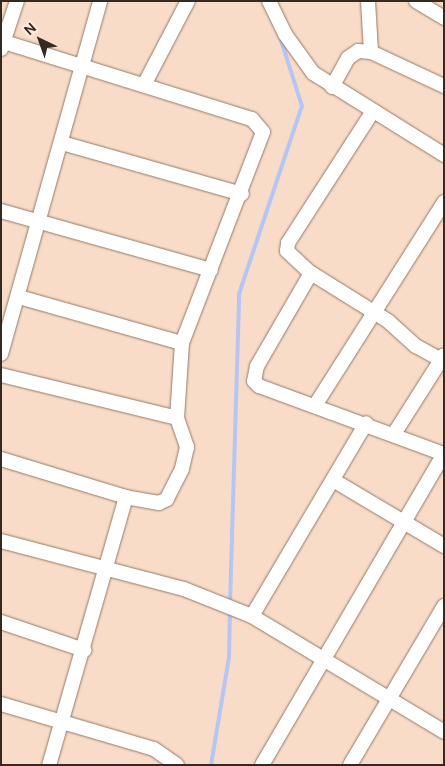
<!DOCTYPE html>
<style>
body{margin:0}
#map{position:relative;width:445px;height:766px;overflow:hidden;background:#f9dcc7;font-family:"DM Sans",sans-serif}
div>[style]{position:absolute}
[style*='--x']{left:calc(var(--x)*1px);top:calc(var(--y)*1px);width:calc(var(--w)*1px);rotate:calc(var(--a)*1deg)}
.stream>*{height:4px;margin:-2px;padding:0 2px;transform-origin:2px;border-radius:2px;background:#b4c5f7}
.roads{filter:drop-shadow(0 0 1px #947a67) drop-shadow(0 0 1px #947a67)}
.minor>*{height:14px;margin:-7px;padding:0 7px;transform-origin:7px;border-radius:7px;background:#fff}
span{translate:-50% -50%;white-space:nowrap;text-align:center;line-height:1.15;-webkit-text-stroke:4px #feebdf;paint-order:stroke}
.frame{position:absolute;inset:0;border:2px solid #352a22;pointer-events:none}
.north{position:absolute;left:15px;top:15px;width:50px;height:50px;-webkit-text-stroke:4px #feebdf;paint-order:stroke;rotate:318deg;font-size:14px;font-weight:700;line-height:20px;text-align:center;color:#352a22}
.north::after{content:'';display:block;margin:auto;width:18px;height:22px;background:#352a22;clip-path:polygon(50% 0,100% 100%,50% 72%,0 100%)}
</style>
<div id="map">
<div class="stream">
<i style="--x:230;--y:604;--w:310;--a:-88.3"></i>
<i style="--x:239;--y:294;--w:198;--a:-71.5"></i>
<i style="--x:302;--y:106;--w:72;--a:-107.7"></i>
<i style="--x:211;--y:765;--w:109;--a:-80.5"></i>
<i style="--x:229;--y:657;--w:46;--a:-88.8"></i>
</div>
<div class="roads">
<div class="minor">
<i style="--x:269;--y:1;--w:37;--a:64"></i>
<i style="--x:285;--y:34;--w:48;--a:54.3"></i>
<i style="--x:313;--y:73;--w:155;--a:32"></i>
<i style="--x:368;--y:1;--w:51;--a:86.6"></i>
<i style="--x:416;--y:1;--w:33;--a:31"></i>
<i style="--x:1;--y:41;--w:263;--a:17.3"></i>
<i style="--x:252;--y:119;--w:17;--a:50"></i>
<i style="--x:263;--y:132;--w:226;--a:111"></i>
<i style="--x:182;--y:343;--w:75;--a:93.8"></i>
<i style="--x:177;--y:418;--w:31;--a:71"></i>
<i style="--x:187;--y:447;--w:23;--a:103"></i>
<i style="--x:182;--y:469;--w:34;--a:117"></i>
<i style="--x:167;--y:499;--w:9;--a:153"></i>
<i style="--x:159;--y:503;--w:34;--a:-170"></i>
<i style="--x:1;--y:49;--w:51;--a:-71.6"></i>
<i style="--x:144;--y:85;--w:95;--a:-62.4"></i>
<i style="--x:332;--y:87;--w:33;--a:-61"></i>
<i style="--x:348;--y:58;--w:12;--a:-35"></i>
<i style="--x:358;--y:51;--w:13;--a:4"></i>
<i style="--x:371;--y:52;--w:81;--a:25"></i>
<i style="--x:373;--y:111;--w:157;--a:122.8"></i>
<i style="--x:288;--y:243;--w:8;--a:97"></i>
<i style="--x:287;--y:251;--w:33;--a:43"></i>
<i style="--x:311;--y:273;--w:91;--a:31.9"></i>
<i style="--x:388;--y:321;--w:38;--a:42"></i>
<i style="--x:416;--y:346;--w:29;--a:29"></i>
<i style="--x:62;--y:143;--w:187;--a:15.8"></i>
<i style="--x:1;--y:211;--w:218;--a:15.7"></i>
<i style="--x:311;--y:273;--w:108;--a:120.1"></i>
<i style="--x:257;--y:366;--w:15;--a:101"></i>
<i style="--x:254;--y:381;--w:7;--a:45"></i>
<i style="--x:259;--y:386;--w:197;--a:20.2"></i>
<i style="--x:19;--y:297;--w:169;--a:15.8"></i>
<i style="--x:1;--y:354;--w:367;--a:-74.3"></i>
<i style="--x:1;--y:375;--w:181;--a:13.7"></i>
<i style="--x:316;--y:404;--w:239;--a:-57.6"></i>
<i style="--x:394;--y:434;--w:93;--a:-57.7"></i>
<i style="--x:1;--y:459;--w:131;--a:16.9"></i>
<i style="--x:126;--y:497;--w:279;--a:106"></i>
<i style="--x:333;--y:480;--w:129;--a:30.7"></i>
<i style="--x:1;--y:541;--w:189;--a:14.7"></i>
<i style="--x:184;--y:589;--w:73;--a:21.7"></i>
<i style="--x:252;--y:616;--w:224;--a:31.1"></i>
<i style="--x:252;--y:616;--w:224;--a:-59.4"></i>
<i style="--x:1;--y:622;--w:88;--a:18.6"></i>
<i style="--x:1;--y:704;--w:159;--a:16.4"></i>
<i style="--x:154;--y:749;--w:28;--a:35"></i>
<i style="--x:262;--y:765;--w:360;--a:-59.7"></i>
<i style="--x:350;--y:765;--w:185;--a:-59.4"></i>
</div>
</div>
<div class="frame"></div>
<div class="north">N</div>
</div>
